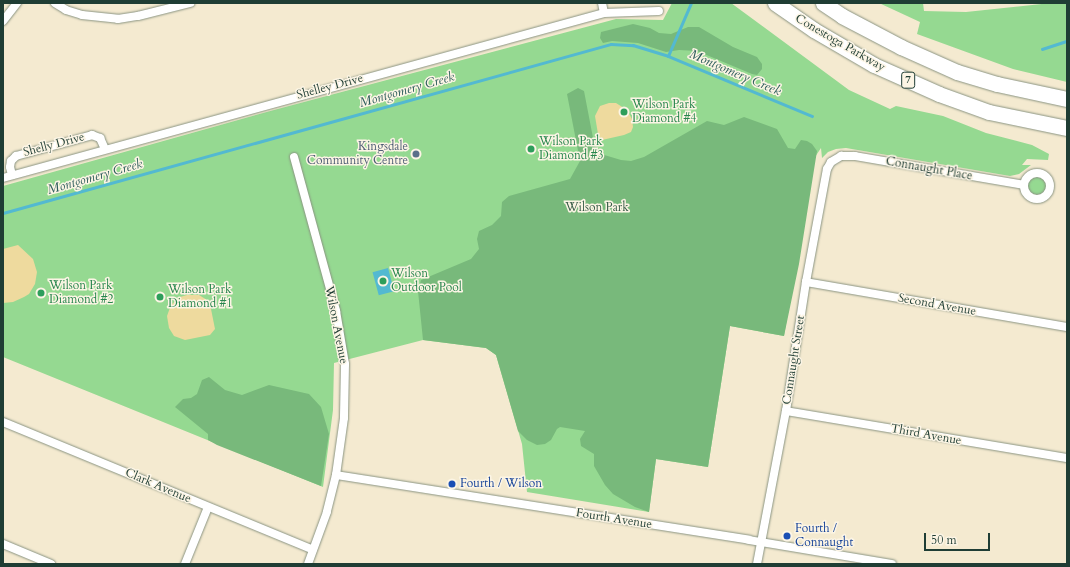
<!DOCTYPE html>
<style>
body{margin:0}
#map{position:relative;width:1070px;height:567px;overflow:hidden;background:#f4ead0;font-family:Cardo,serif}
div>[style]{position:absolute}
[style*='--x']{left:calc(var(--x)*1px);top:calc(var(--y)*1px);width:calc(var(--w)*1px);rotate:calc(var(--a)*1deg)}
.green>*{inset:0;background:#95d991}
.round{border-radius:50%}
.forest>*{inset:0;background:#78b97b}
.sand>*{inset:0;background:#eeda9e}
.water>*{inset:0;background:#53b9d1;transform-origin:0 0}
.stream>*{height:2.5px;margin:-1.25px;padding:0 1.25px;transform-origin:1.25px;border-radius:1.25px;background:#53b9d1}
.roads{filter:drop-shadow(0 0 1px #8a9482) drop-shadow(0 0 1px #8a9482)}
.street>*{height:8px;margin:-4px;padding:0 4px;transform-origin:4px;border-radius:4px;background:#fff}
.street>.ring{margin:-4px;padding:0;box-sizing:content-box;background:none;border:8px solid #fff;border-radius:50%}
.highway>*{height:15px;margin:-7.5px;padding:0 7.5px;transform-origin:7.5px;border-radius:7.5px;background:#fff}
.dots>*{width:11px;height:11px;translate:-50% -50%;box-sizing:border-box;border:2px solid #fcf5e5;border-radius:50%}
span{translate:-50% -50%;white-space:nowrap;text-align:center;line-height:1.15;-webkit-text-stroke:3px #fcf5e5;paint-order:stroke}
.shield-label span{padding:1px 3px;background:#fcf5e5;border:1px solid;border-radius:3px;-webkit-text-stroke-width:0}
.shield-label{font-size:11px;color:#1f3d34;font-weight:700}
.street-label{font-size:12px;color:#1f3d34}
.leisure-label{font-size:12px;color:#27864d}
.left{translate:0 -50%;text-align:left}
.service-label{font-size:12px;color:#4e5e75}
.right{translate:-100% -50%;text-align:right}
.park-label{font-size:12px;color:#375c47}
.transit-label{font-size:12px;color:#164399}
.water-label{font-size:13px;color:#2c5c5b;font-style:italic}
.frame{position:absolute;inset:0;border:4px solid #1f3d34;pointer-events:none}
.scale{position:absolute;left:924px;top:533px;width:66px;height:18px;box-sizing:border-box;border:2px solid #1f3d34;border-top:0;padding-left:5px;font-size:12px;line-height:14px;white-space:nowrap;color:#1f3d34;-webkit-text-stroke:3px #fcf5e5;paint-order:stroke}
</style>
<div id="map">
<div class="green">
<i style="clip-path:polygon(672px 3px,731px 3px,849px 90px,890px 109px,896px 106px,943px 116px,986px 133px,1032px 145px,1049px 154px,1048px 160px,1027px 159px,1022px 165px,1031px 165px,1019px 174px,1010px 176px,846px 148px,836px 149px,828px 152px,822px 158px,821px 148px,815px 157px,784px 336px,730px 326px,708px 467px,656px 459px,649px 512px,527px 492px,522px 444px,496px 355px,486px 348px,423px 340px,334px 363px,333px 410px,323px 487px,3px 357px,3px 186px,274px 110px,616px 19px,663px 20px)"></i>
<i style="clip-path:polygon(879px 3px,923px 3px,924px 11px,966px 12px,1051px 3px,1067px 3px,1067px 82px,1013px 69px,917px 34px,920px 22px)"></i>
<i class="round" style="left:1027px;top:175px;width:20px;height:20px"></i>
</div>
<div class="forest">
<i style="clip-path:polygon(633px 24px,650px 28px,659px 33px,671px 34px,688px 27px,699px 27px,733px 47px,757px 57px,762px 64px,762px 69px,757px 75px,752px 74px,697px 51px,679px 50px,666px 52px,638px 43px,612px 41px,603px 43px,600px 38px,601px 32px)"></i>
<i style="clip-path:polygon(578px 88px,584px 91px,594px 143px,601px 154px,621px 160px,631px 161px,644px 157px,707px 121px,724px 125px,744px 117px,777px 129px,788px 148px,795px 149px,801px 140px,807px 141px,812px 144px,817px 151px,799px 264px,784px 336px,730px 326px,708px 467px,656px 459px,649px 512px,635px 507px,613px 494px,605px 485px,594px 466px,594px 454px,581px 446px,580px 439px,585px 431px,560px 427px,557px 429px,551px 440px,545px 444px,537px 445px,527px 440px,518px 431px,496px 355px,486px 348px,423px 340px,418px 291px,421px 280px,471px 259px,479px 249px,477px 239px,479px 231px,492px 225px,501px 216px,502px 202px,509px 196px,570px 179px,580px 161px,567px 94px)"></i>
<i style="clip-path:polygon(209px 377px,225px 390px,242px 395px,269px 385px,309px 394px,321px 407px,329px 434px,321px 486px,217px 445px,208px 440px,208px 434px,175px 407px,183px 399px,191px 398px,197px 394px,202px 380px)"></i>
</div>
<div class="sand">
<i style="clip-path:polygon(609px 103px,616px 103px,627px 110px,632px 119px,633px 127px,631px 132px,624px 135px,602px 140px,598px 134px,595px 116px,600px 106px)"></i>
<i style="clip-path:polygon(18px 245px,33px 259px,37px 272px,35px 284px,29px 294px,24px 297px,13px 302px,3px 303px,3px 249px)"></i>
<i style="clip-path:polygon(187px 295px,199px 295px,207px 300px,211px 309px,215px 329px,210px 335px,185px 340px,174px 336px,169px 328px,167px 316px,171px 305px,180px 297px)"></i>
</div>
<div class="water">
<i style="left:388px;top:268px;width:24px;height:16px;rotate:75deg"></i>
</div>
<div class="stream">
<i style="--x:1042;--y:49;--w:26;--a:-18"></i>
<i style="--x:668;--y:56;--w:58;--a:-66.5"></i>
<i style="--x:3;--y:213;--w:631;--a:-15.53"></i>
<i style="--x:611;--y:44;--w:22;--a:3"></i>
<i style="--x:633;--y:45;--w:37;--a:17"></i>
<i style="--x:668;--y:56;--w:156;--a:22.6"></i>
</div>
<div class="roads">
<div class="street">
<i style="--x:55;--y:3;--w:13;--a:32"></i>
<i style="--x:66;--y:10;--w:17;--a:17"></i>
<i style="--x:82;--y:15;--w:36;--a:6"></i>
<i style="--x:118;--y:19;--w:20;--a:-9"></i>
<i style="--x:138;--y:16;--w:54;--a:-14"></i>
<i style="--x:602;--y:3;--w:10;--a:79"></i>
<i style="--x:3;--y:21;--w:23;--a:-52"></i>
<i style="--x:294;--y:157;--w:160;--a:74.7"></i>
<i style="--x:336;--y:311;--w:54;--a:80.4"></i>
<i style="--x:345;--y:364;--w:54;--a:91.1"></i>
<i style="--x:344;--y:418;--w:58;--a:98"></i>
<i style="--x:336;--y:475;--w:38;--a:104"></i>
<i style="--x:327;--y:512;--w:55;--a:110.1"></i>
<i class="ring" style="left:1024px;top:173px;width:18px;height:18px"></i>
<i style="--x:12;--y:175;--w:8;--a:-104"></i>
<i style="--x:10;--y:167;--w:6;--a:-81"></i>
<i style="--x:11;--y:161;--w:7;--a:-45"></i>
<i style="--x:16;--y:156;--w:79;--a:-15.4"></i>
<i style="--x:92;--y:135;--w:9;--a:21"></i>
<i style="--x:100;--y:138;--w:12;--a:66"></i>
<i style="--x:3;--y:178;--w:623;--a:-15.35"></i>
<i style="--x:604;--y:13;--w:55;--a:-2.1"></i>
<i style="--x:806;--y:282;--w:265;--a:9.8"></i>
<i style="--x:786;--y:411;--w:285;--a:9.5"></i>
<i style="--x:3;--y:422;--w:335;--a:22.4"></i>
<i style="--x:336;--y:475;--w:418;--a:8.9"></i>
<i style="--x:749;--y:540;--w:145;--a:9.5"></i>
<i style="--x:3;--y:544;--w:52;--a:22.6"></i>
<i style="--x:185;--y:564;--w:61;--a:-68"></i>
<i style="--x:757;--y:564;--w:156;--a:-79.3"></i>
<i style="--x:786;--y:411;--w:131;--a:-81.2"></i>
<i style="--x:806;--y:282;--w:115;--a:-79.5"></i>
<i style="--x:827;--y:169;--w:8;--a:-60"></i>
<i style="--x:831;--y:162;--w:12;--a:-31"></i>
<i style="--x:841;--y:156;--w:14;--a:0"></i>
<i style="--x:855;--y:156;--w:171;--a:9.7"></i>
</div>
<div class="highway">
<i style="--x:775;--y:3;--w:47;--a:34.7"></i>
<i style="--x:814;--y:30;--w:69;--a:30.3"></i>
<i style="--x:874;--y:65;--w:71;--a:24"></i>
<i style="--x:939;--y:94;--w:53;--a:19.8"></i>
<i style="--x:989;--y:112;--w:80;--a:11.6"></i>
<i style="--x:823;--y:3;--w:23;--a:34"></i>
<i style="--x:842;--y:16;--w:67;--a:27.7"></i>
<i style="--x:901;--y:47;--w:61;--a:24.1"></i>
<i style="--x:957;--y:72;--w:42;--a:16.7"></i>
<i style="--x:997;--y:84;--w:72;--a:12.1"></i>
</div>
</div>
<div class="dots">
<i style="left:624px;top:112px;background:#2e9e5b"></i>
<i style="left:531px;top:149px;background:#2e9e5b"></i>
<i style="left:416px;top:154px;background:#5c6f8a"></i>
<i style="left:383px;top:281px;background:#2e9e5b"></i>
<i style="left:41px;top:293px;background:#2e9e5b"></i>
<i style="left:160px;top:297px;background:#2e9e5b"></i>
<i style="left:452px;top:484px;background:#1a4fb4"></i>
<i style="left:787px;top:536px;background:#1a4fb4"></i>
</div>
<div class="shield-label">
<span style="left:908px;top:80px">7</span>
</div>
<div class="street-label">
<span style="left:840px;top:43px;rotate:30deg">Conestoga Parkway</span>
<span style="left:330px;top:87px;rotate:-15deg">Shelley Drive</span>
<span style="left:54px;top:145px;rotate:-15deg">Shelly Drive</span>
<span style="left:929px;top:169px;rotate:10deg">Connaught Place</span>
<span style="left:937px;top:305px;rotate:10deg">Second Avenue</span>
<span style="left:336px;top:325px;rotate:79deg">Wilson Avenue</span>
<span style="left:794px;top:360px;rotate:-81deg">Connaught Street</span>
<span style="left:926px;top:435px;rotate:10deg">Third Avenue</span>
<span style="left:158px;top:486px;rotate:23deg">Clark Avenue</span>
<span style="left:614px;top:519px;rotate:9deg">Fourth Avenue</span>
</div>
<div class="leisure-label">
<span class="left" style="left:632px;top:112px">Wilson Park<br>Diamond #4</span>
<span class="left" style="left:539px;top:149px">Wilson Park<br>Diamond #3</span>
<span class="left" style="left:391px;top:281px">Wilson<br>Outdoor Pool</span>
<span class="left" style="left:49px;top:293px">Wilson Park<br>Diamond #2</span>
<span class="left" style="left:168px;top:297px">Wilson Park<br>Diamond #1</span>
</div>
<div class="service-label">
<span class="right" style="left:408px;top:154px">Kingsdale<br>Community Centre</span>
</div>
<div class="park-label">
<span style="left:597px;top:208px">Wilson Park</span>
</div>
<div class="transit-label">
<span class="left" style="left:460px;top:484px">Fourth / Wilson</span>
<span class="left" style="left:795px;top:536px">Fourth /<br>Connaught</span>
</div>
<div class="water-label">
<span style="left:735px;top:73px;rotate:23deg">Montgomery Creek</span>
<span style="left:407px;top:90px;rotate:-16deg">Montgomery Creek</span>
<span style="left:95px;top:177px;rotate:-16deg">Montgomery Creek</span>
</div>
<div class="frame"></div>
<div class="scale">50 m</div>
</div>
